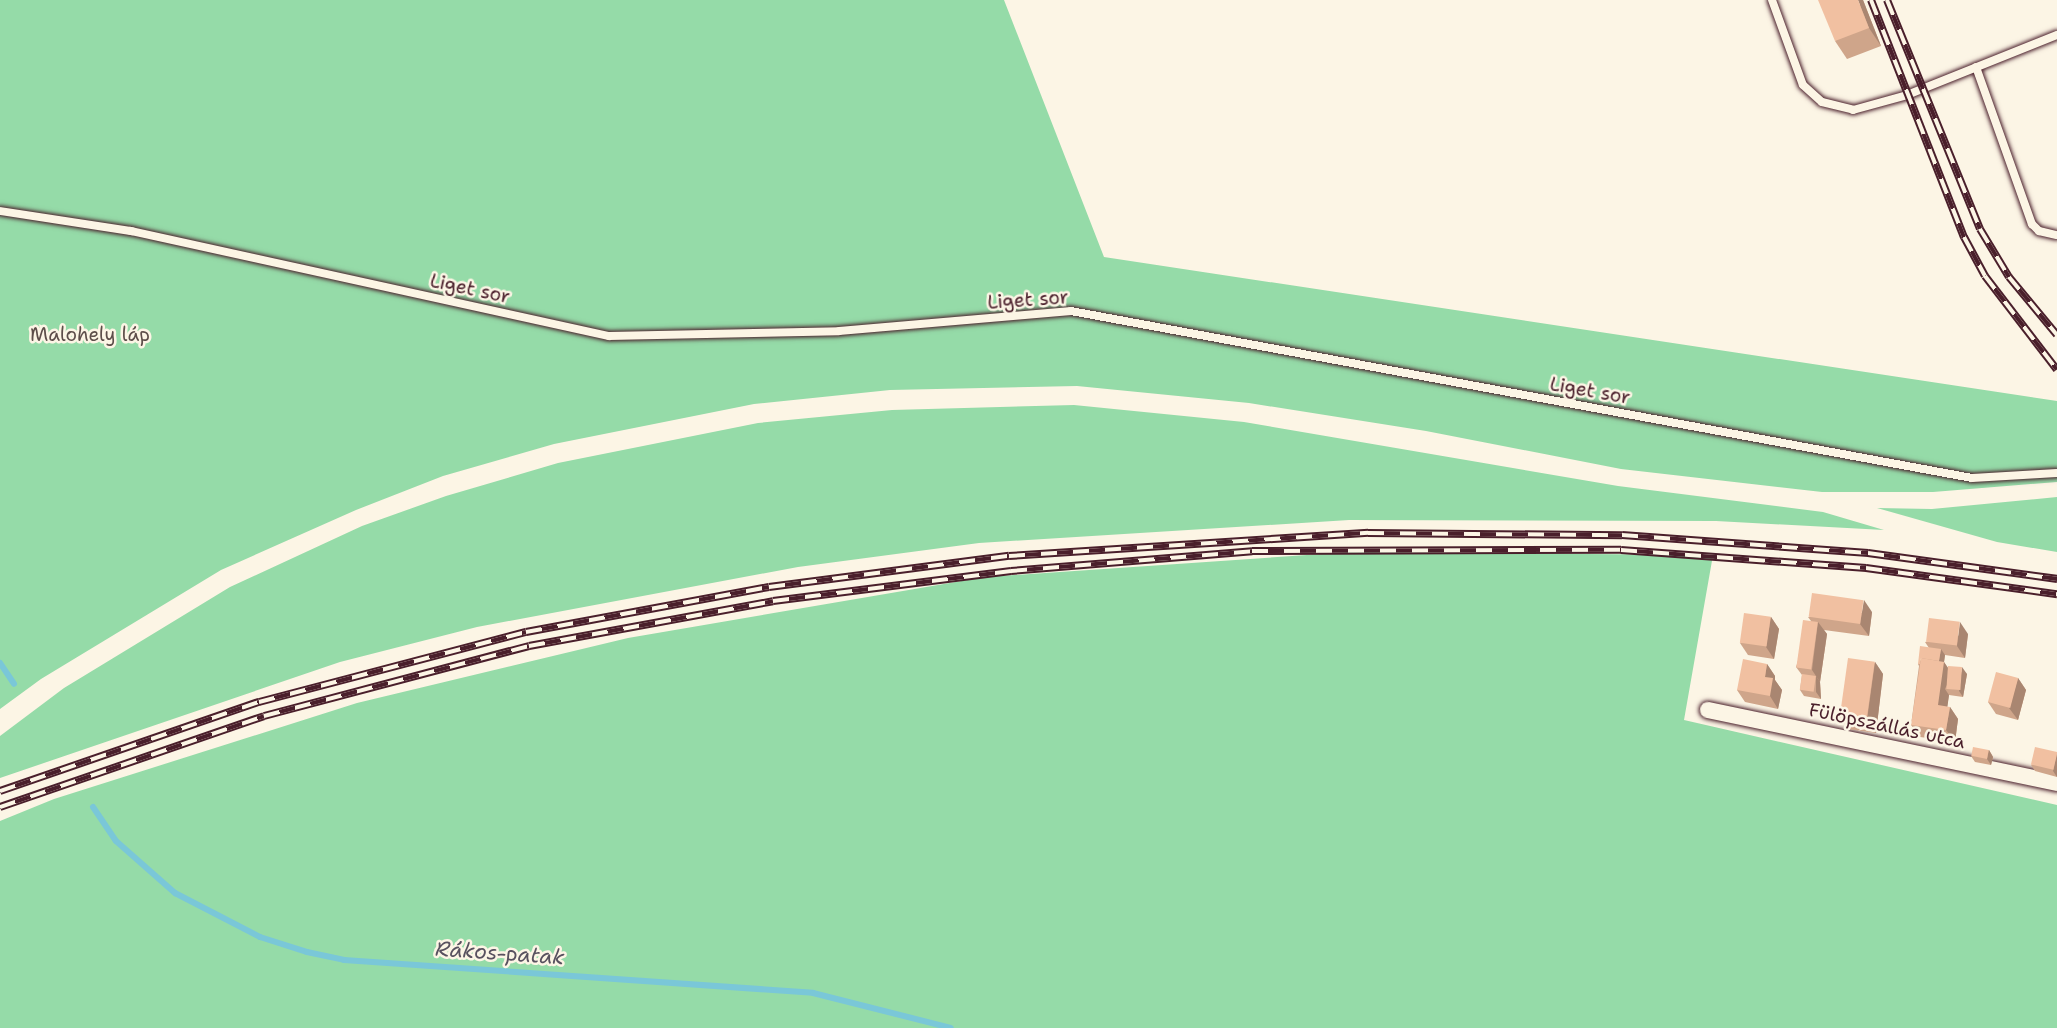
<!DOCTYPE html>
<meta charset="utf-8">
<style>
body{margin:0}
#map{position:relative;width:2057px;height:1028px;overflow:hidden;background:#fcf5e5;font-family:"Shantell Sans",sans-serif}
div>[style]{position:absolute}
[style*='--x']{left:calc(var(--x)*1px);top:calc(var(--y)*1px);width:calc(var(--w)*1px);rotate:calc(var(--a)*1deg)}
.green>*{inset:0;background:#95dba8}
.stream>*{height:6px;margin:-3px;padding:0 3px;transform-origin:3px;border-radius:3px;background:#7ac7d8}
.roads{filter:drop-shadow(0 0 2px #4a1f2b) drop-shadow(0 0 2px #4a1f2b)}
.service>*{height:8px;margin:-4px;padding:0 4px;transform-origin:4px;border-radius:4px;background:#fcf5e5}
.minor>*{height:16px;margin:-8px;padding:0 8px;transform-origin:8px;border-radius:8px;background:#fcf5e5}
.rail>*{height:8px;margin-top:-4px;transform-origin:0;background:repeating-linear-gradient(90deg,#fcf5e5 0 16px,#4a1f2b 0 32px);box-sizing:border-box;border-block:2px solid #4a1f2b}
.wall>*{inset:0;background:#cfa58a}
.shaded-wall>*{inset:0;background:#a98671}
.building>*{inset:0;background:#f1c0a1;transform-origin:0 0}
span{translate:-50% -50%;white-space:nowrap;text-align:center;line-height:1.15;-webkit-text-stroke:5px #fcf5e5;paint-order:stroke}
.street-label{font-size:19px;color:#4a1f2b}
.park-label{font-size:19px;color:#5d4e4a}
.water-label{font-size:21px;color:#58515f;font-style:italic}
</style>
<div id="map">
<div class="green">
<i style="clip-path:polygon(0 0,1004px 0,1104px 257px,2057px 401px,2057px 482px,1933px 492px,1822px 492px,1621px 469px,1426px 431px,1249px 403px,1077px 386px,890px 390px,754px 404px,554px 444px,443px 476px,356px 510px,221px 570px,41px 679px,0 709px)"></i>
<i style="clip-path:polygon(1074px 405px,1244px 422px,1618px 486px,1823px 512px,1884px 530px,1716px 521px,1349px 520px,979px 543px,798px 567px,477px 627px,340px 662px,0 778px,0 736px,64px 688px,230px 587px,362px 526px,446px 496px,558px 463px,758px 423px,892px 410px)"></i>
<i style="clip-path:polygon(2057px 497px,2057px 552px,1997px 542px,1877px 508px,1932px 509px)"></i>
<i style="clip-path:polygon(1351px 552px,1713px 555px,1684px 720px,2057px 805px,2057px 1028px,0 1028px,0 821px,54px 799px,357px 703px,628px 638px,985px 577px)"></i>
</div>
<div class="stream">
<i style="--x:0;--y:663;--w:25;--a:56"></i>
<i style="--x:93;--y:807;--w:41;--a:55.9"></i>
<i style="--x:116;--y:841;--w:79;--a:41.4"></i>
<i style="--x:175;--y:893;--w:96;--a:27.4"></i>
<i style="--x:260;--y:937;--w:49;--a:17.7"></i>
<i style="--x:307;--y:952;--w:38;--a:12"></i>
<i style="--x:344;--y:960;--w:470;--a:4"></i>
<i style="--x:813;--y:993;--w:142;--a:14.2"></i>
</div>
<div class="roads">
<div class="service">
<i style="--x:1772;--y:0;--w:90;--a:70"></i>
<i style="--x:1803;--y:85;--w:25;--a:42"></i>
<i style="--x:1822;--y:102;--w:32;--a:14"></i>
<i style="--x:1853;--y:110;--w:56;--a:-15.5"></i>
<i style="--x:1907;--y:95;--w:162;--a:-21.8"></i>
<i style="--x:1976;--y:67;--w:167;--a:70.4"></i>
<i style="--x:2032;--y:224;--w:10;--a:45"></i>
<i style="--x:2039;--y:231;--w:18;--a:13"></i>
<i style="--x:0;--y:211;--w:133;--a:8.7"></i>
<i style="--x:131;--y:231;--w:489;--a:12.4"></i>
<i style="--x:609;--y:336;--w:230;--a:-1.2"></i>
<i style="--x:839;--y:331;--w:233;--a:-4.9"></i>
<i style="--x:1071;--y:311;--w:916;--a:10.5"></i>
<i style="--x:1972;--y:478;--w:85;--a:-3.4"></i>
</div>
<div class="minor">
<i style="--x:1708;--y:710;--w:357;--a:11.8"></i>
</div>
</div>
<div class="rail">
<i style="--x:1871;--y:0;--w:255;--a:68.6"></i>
<i style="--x:1964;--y:237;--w:44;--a:61.7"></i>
<i style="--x:1985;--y:276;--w:118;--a:52.5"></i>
<i style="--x:1887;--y:0;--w:247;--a:67.9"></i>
<i style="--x:1980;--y:229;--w:56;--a:58.9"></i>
<i style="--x:2009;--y:277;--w:75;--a:50.4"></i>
<i style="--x:0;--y:791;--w:274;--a:-19"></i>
<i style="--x:259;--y:702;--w:276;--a:-14.7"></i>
<i style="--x:526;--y:632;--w:247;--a:-10.5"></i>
<i style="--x:769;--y:587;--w:242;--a:-7.4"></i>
<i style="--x:1009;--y:556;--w:360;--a:-3.7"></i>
<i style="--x:1368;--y:533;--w:254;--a:0.5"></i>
<i style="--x:1622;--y:535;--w:247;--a:4.2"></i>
<i style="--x:1868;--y:553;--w:191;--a:7.8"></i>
<i style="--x:0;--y:807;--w:279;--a:-19"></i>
<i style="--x:264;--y:716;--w:274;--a:-14.8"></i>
<i style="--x:529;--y:646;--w:248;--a:-10.4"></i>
<i style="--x:773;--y:601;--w:240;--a:-7.2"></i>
<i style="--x:1011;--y:571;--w:242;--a:-4.7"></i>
<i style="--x:1252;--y:551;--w:369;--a:-0.2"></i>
<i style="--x:1621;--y:550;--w:246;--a:4.2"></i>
<i style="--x:1866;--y:568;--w:193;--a:7.8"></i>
</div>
<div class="wall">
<i style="clip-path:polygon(1863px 0,1881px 46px,1847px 59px,1835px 41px)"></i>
<i style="clip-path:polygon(1872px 612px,1869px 636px,1824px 630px,1827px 634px,1820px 682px,1821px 699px,1804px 696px,1800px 690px,1802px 675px,1796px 667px,1811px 621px,1808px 617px)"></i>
<i style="clip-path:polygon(1771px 617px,1779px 629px,1774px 659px,1748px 655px,1740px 643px)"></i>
<i style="clip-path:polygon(1968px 634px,1965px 658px,1945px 655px,1944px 662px,1948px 668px,1967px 674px,1963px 697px,1949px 695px,1947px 707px,1950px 707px,1958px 719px,1955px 742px,1920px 737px,1911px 725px,1919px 666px,1918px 664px,1929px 648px,1925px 642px)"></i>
<i style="clip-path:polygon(1875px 662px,1883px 674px,1876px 733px,1848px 729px,1840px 717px)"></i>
<i style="clip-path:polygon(1767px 664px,1775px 676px,1775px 680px,1782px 690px,1778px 709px,1745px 702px,1737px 690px)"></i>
<i style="clip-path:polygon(2018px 678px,2026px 690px,2018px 720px,1996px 714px,1988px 702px)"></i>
<i style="clip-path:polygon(1989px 750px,1993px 757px,1991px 765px,1975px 762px,1971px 756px)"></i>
<i style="clip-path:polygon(2057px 752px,2057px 777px,2035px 771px,2031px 765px)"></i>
</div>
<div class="shaded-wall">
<i style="clip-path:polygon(1858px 0,1863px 0,1881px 46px,1869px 28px)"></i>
<i style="clip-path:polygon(1864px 600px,1872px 612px,1869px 636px,1860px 624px)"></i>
<i style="clip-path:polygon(1771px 617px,1779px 629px,1774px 659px,1766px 647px)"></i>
<i style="clip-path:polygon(1818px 622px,1827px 634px,1820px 682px,1812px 670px)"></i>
<i style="clip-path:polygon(1960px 622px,1968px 634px,1965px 658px,1957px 646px)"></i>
<i style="clip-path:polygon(1941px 649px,1945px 655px,1944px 662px,1952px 674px,1945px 689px,1949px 695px,1946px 717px,1938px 705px,1938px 666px)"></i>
<i style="clip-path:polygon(1875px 662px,1883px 674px,1876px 733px,1867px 720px)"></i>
<i style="clip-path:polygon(1767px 664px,1775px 676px,1775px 680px,1782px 690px,1778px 709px,1770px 696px,1765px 677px)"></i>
<i style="clip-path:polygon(1962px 667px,1967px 674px,1963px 697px,1959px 691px)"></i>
<i style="clip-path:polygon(1816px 676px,1820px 682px,1821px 699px,1816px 692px)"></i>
<i style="clip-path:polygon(2018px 678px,2026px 690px,2018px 720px,2009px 708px)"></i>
<i style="clip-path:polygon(1950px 707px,1958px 719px,1955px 742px,1946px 730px)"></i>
<i style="clip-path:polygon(1989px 750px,1993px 757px,1991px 765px,1987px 759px)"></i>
<i style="clip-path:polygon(2057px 753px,2057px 777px,2053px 771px)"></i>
</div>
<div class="building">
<i style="clip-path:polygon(1818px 0,1858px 0,1869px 28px,1835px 41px)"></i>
<i style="left:1812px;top:593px;width:52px;height:24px;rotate:8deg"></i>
<i style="left:1744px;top:613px;width:27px;height:30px;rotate:8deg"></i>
<i style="left:1929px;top:618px;width:31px;height:24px;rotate:7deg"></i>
<i style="left:1803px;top:620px;width:15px;height:48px;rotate:8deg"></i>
<i style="clip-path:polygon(1920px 646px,1941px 649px,1939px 661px,1921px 658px,1920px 664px,1918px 664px)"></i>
<i style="left:1848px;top:658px;width:27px;height:60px;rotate:8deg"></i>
<i style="clip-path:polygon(1921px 658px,1944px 662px,1938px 705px,1950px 707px,1946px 730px,1911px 725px)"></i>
<i style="clip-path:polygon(1743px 659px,1767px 664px,1765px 677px,1773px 678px,1770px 696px,1737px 690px)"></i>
<i style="left:1948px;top:666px;width:14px;height:23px;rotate:4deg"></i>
<i style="left:1996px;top:672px;width:23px;height:31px;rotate:15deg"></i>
<i style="left:1802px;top:674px;width:14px;height:16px;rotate:8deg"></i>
<i style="left:1973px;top:747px;width:16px;height:9px;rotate:11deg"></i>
<i style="left:2035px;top:747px;width:23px;height:18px;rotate:13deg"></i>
</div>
<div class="street-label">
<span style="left:470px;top:289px;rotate:12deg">Liget sor</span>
<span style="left:1028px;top:300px;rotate:-4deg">Liget sor</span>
<span style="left:1590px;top:391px;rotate:10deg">Liget sor</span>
<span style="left:1887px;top:726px;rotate:12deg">Fülöpszállás utca</span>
</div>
<div class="park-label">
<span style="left:90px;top:335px">Malohely láp</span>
</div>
<div class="water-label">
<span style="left:500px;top:953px;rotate:4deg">Rákos-patak</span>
</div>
</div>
